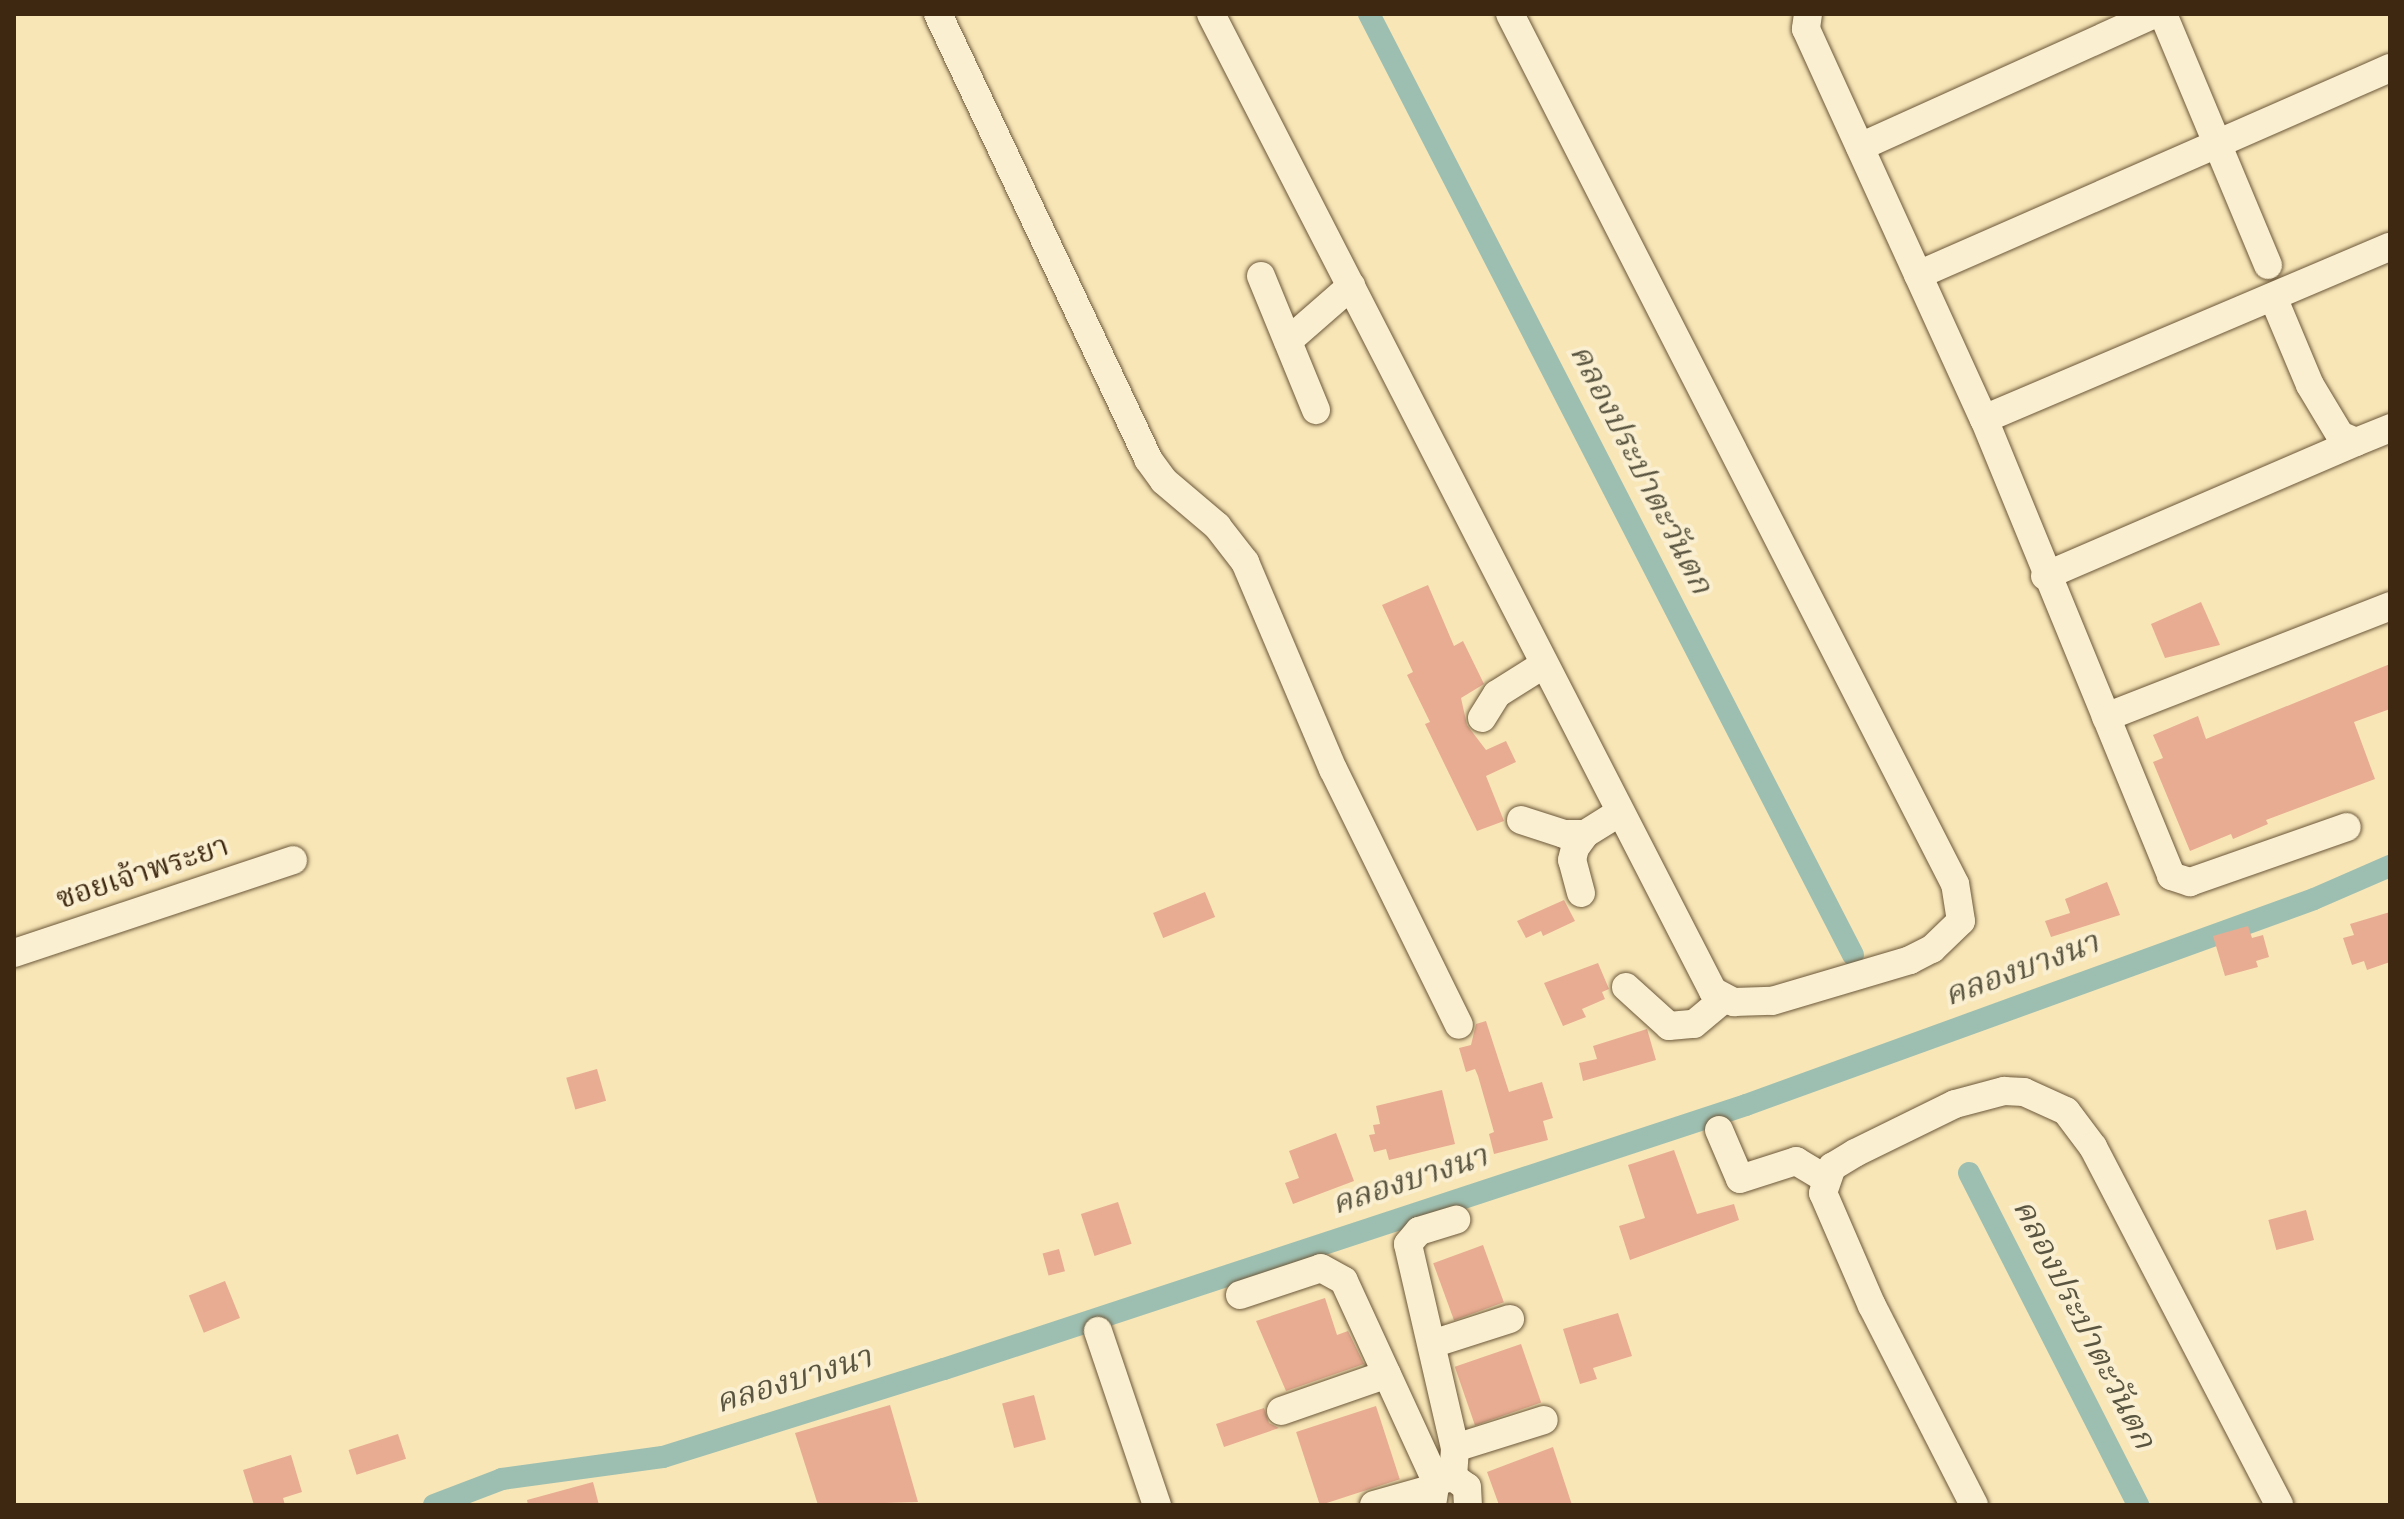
<!DOCTYPE html>
<meta charset="utf-8">
<style>
body{margin:0}
#map{position:relative;width:2404px;height:1519px;overflow:hidden;background:#f8e6b7;font-family:"IM FELL English","Noto Serif Thai",serif}
div>[style]{position:absolute}
[style*='--x']{left:calc(var(--x)*1px);top:calc(var(--y)*1px);width:calc(var(--w)*1px);rotate:calc(var(--a)*1deg)}
.canal>*{height:22px;margin:-11px;padding:0 11px;transform-origin:11px;border-radius:11px;background:#9dbfb1}
.building>*{inset:0;background:#e8ac92;transform-origin:0 0}
.roads{filter:drop-shadow(0 0 2px #6c583a) drop-shadow(0 0 2px #6c583a)}
.minor>*{height:28px;margin:-14px;padding:0 14px;transform-origin:14px;border-radius:14px;background:#faefd0}
span{translate:-50% -50%;white-space:nowrap;text-align:center;line-height:1.15;-webkit-text-stroke:8px #faefd0;paint-order:stroke}
.street-label{font-size:30px;color:#3e2811}
.water-label{font-size:32px;color:#5a5541;font-style:italic}
.frame{position:absolute;inset:0;border:16px solid #3e2811;pointer-events:none}
</style>
<div id="map">
<div class="canal">
<i style="--x:1369;--y:14;--w:1058;--a:62.78"></i>
<i style="--x:1969;--y:1173;--w:373;--a:63"></i>
<i style="--x:434;--y:1505;--w:73;--a:-20.9"></i>
<i style="--x:502;--y:1479;--w:162;--a:-7.8"></i>
<i style="--x:663;--y:1457;--w:294;--a:-17.4"></i>
<i style="--x:944;--y:1369;--w:844;--a:-18.22"></i>
<i style="--x:1746;--y:1105;--w:604;--a:-19.93"></i>
<i style="--x:2314;--y:899;--w:83;--a:-23.5"></i>
</div>
<div class="building">
<i style="clip-path:polygon(1428px 585px,1454px 646px,1463px 641px,1484px 684px,1461px 698px,1467px 725px,1486px 750px,1506px 741px,1516px 762px,1486px 776px,1504px 821px,1477px 831px,1425px 724px,1430px 722px,1407px 675px,1413px 672px,1382px 605px)"></i>
<i style="clip-path:polygon(2201px 602px,2220px 645px,2165px 658px,2151px 624px)"></i>
<i style="clip-path:polygon(2390px 664px,2390px 709px,2354px 722px,2375px 779px,2266px 820px,2268px 824px,2233px 839px,2231px 834px,2190px 851px,2153px 762px,2163px 758px,2153px 735px,2198px 716px,2206px 739px)"></i>
<i style="clip-path:polygon(2107px 882px,2120px 915px,2051px 937px,2045px 921px,2070px 913px,2065px 899px)"></i>
<i style="left:1205px;top:892px;width:27px;height:56px;rotate:68deg"></i>
<i style="clip-path:polygon(1564px 900px,1575px 921px,1543px 936px,1541px 931px,1526px 938px,1517px 921px)"></i>
<i style="clip-path:polygon(2390px 912px,2390px 962px,2367px 970px,2364px 961px,2352px 965px,2343px 938px,2354px 935px,2350px 924px)"></i>
<i style="clip-path:polygon(2248px 926px,2252px 938px,2263px 935px,2269px 957px,2256px 961px,2258px 967px,2225px 976px,2213px 936px)"></i>
<i style="clip-path:polygon(1598px 963px,1609px 989px,1602px 992px,1605px 999px,1582px 1009px,1586px 1017px,1563px 1026px,1544px 983px)"></i>
<i style="clip-path:polygon(1486px 1021px,1509px 1092px,1542px 1082px,1553px 1118px,1543px 1121px,1548px 1140px,1494px 1154px,1489px 1134px,1494px 1132px,1478px 1076px,1475px 1069px,1466px 1072px,1459px 1048px,1471px 1045px,1476px 1024px)"></i>
<i style="clip-path:polygon(1647px 1029px,1656px 1060px,1583px 1081px,1579px 1063px,1597px 1059px,1593px 1046px)"></i>
<i style="left:597px;top:1069px;width:33px;height:32px;rotate:74deg"></i>
<i style="clip-path:polygon(1442px 1090px,1455px 1144px,1389px 1160px,1386px 1149px,1374px 1152px,1369px 1135px,1375px 1134px,1373px 1125px,1380px 1124px,1376px 1106px)"></i>
<i style="clip-path:polygon(1336px 1133px,1354px 1181px,1293px 1204px,1285px 1183px,1299px 1178px,1289px 1151px)"></i>
<i style="clip-path:polygon(1674px 1150px,1697px 1214px,1734px 1204px,1739px 1220px,1630px 1260px,1619px 1226px,1645px 1218px,1628px 1165px)"></i>
<i style="left:1118px;top:1202px;width:44px;height:39px;rotate:72deg"></i>
<i style="left:2306px;top:1210px;width:31px;height:39px;rotate:75deg"></i>
<i style="left:1483px;top:1245px;width:61px;height:53px;rotate:70deg"></i>
<i style="left:1059px;top:1249px;width:23px;height:17px;rotate:75deg"></i>
<i style="left:225px;top:1281px;width:40px;height:39px;rotate:68deg"></i>
<i style="clip-path:polygon(1325px 1298px,1337px 1335px,1348px 1331px,1364px 1364px,1286px 1391px,1256px 1321px)"></i>
<i style="clip-path:polygon(1618px 1313px,1632px 1356px,1593px 1368px,1597px 1379px,1580px 1384px,1563px 1329px)"></i>
<i style="left:1521px;top:1344px;width:62px;height:70px;rotate:71deg"></i>
<i style="left:1034px;top:1395px;width:46px;height:33px;rotate:75deg"></i>
<i style="clip-path:polygon(890px 1405px,918px 1502px,818px 1505px,795px 1433px)"></i>
<i style="left:1376px;top:1406px;width:77px;height:84px;rotate:72deg"></i>
<i style="clip-path:polygon(1264px 1408px,1269px 1423px,1279px 1428px,1224px 1447px,1216px 1424px)"></i>
<i style="left:398px;top:1434px;width:26px;height:52px;rotate:72deg"></i>
<i style="clip-path:polygon(1553px 1447px,1572px 1505px,1499px 1505px,1487px 1472px)"></i>
<i style="clip-path:polygon(291px 1455px,302px 1492px,283px 1498px,285px 1505px,254px 1505px,243px 1470px)"></i>
<i style="clip-path:polygon(593px 1482px,599px 1505px,528px 1505px,527px 1500px)"></i>
</div>
<div class="roads">
<div class="minor">
<i style="--x:938;--y:14;--w:492;--a:64.7"></i>
<i style="--x:1148;--y:459;--w:27;--a:54"></i>
<i style="--x:1164;--y:481;--w:70;--a:40.3"></i>
<i style="--x:1217;--y:526;--w:46;--a:52.1"></i>
<i style="--x:1245;--y:562;--w:225;--a:67"></i>
<i style="--x:1333;--y:769;--w:285;--a:63.8"></i>
<i style="--x:1211;--y:14;--w:1098;--a:62.81"></i>
<i style="--x:1713;--y:991;--w:24;--a:28"></i>
<i style="--x:1734;--y:1002;--w:38;--a:-2"></i>
<i style="--x:1772;--y:1001;--w:144;--a:-16.5"></i>
<i style="--x:1910;--y:960;--w:25;--a:-27"></i>
<i style="--x:1932;--y:949;--w:40;--a:-44"></i>
<i style="--x:1961;--y:921;--w:37;--a:-99"></i>
<i style="--x:1955;--y:884;--w:977;--a:-117.09"></i>
<i style="--x:1808;--y:14;--w:15;--a:98"></i>
<i style="--x:1806;--y:29;--w:429;--a:65.5"></i>
<i style="--x:1984;--y:419;--w:494;--a:67.7"></i>
<i style="--x:2171;--y:876;--w:20;--a:18"></i>
<i style="--x:2190;--y:882;--w:166;--a:-19.3"></i>
<i style="--x:2163;--y:14;--w:272;--a:67.3"></i>
<i style="--x:1860;--y:147;--w:323;--a:-24.3"></i>
<i style="--x:1918;--y:275;--w:515;--a:-23.68"></i>
<i style="--x:1261;--y:276;--w:145;--a:67.7"></i>
<i style="--x:2273;--y:297;--w:95;--a:67.2"></i>
<i style="--x:2310;--y:385;--w:58;--a:59"></i>
<i style="--x:2340;--y:435;--w:17;--a:24"></i>
<i style="--x:2356;--y:442;--w:37;--a:-22"></i>
<i style="--x:1288;--y:341;--w:84;--a:-41.1"></i>
<i style="--x:1984;--y:419;--w:441;--a:-23"></i>
<i style="--x:2045;--y:576;--w:339;--a:-23.3"></i>
<i style="--x:2106;--y:717;--w:305;--a:-21.3"></i>
<i style="--x:1482;--y:718;--w:28;--a:-58"></i>
<i style="--x:1497;--y:694;--w:54;--a:-32.2"></i>
<i style="--x:1521;--y:820;--w:45;--a:18"></i>
<i style="--x:1564;--y:834;--w:21;--a:0"></i>
<i style="--x:1581;--y:893;--w:34;--a:-105"></i>
<i style="--x:1572;--y:860;--w:12;--a:-76"></i>
<i style="--x:1575;--y:848;--w:17;--a:-54"></i>
<i style="--x:1585;--y:834;--w:40;--a:-32"></i>
<i style="--x:14;--y:953;--w:294;--a:-18.4"></i>
<i style="--x:1626;--y:987;--w:58;--a:42.2"></i>
<i style="--x:1669;--y:1026;--w:25;--a:-5"></i>
<i style="--x:1694;--y:1024;--w:39;--a:-40"></i>
<i style="--x:1719;--y:1130;--w:53;--a:66.8"></i>
<i style="--x:1740;--y:1179;--w:59;--a:-17.8"></i>
<i style="--x:1796;--y:1161;--w:33;--a:31"></i>
<i style="--x:1240;--y:1295;--w:85;--a:-18.4"></i>
<i style="--x:1321;--y:1268;--w:26;--a:29"></i>
<i style="--x:1344;--y:1281;--w:220;--a:65.3"></i>
<i style="--x:1098;--y:1331;--w:184;--a:71.3"></i>
<i style="--x:1432;--y:1344;--w:82;--a:-17.8"></i>
<i style="--x:1281;--y:1411;--w:112;--a:-19.2"></i>
<i style="--x:1455;--y:1448;--w:93;--a:-17.5"></i>
<i style="--x:1453;--y:1477;--w:29;--a:-86"></i>
<i style="--x:1455;--y:1448;--w:209;--a:-103"></i>
<i style="--x:1408;--y:1244;--w:17;--a:-50"></i>
<i style="--x:1419;--y:1231;--w:39;--a:-17"></i>
<i style="--x:1374;--y:1505;--w:59;--a:-15.7"></i>
<i style="--x:1432;--y:1505;--w:24;--a:-81"></i>
<i style="--x:1436;--y:1481;--w:17;--a:-13"></i>
<i style="--x:1453;--y:1477;--w:17;--a:36"></i>
<i style="--x:1467;--y:1487;--w:18;--a:87"></i>
<i style="--x:1974;--y:1505;--w:224;--a:-117.1"></i>
<i style="--x:1872;--y:1306;--w:123;--a:-113.4"></i>
<i style="--x:1823;--y:1193;--w:28;--a:-71"></i>
<i style="--x:1832;--y:1167;--w:27;--a:-31"></i>
<i style="--x:1855;--y:1153;--w:111;--a:-26.1"></i>
<i style="--x:1955;--y:1104;--w:51;--a:-14.9"></i>
<i style="--x:2004;--y:1091;--w:20;--a:3"></i>
<i style="--x:2024;--y:1092;--w:46;--a:24.3"></i>
<i style="--x:2066;--y:1111;--w:45;--a:53.1"></i>
<i style="--x:2093;--y:1147;--w:403;--a:62.5"></i>
</div>
</div>
<div class="street-label">
<span style="left:143px;top:874px;rotate:-18deg">ซอยเจ้าพระยา</span>
</div>
<div class="water-label">
<span style="left:1639px;top:470px;rotate:63deg">คลองประปาตะวันตก</span>
<span style="left:2022px;top:971px;rotate:-20deg">คลองบางนา</span>
<span style="left:1410px;top:1182px;rotate:-18deg">คลองบางนา</span>
<span style="left:2082px;top:1325px;rotate:63deg">คลองประปาตะวันตก</span>
<span style="left:794px;top:1382px;rotate:-17deg">คลองบางนา</span>
</div>
<div class="frame"></div>
</div>
